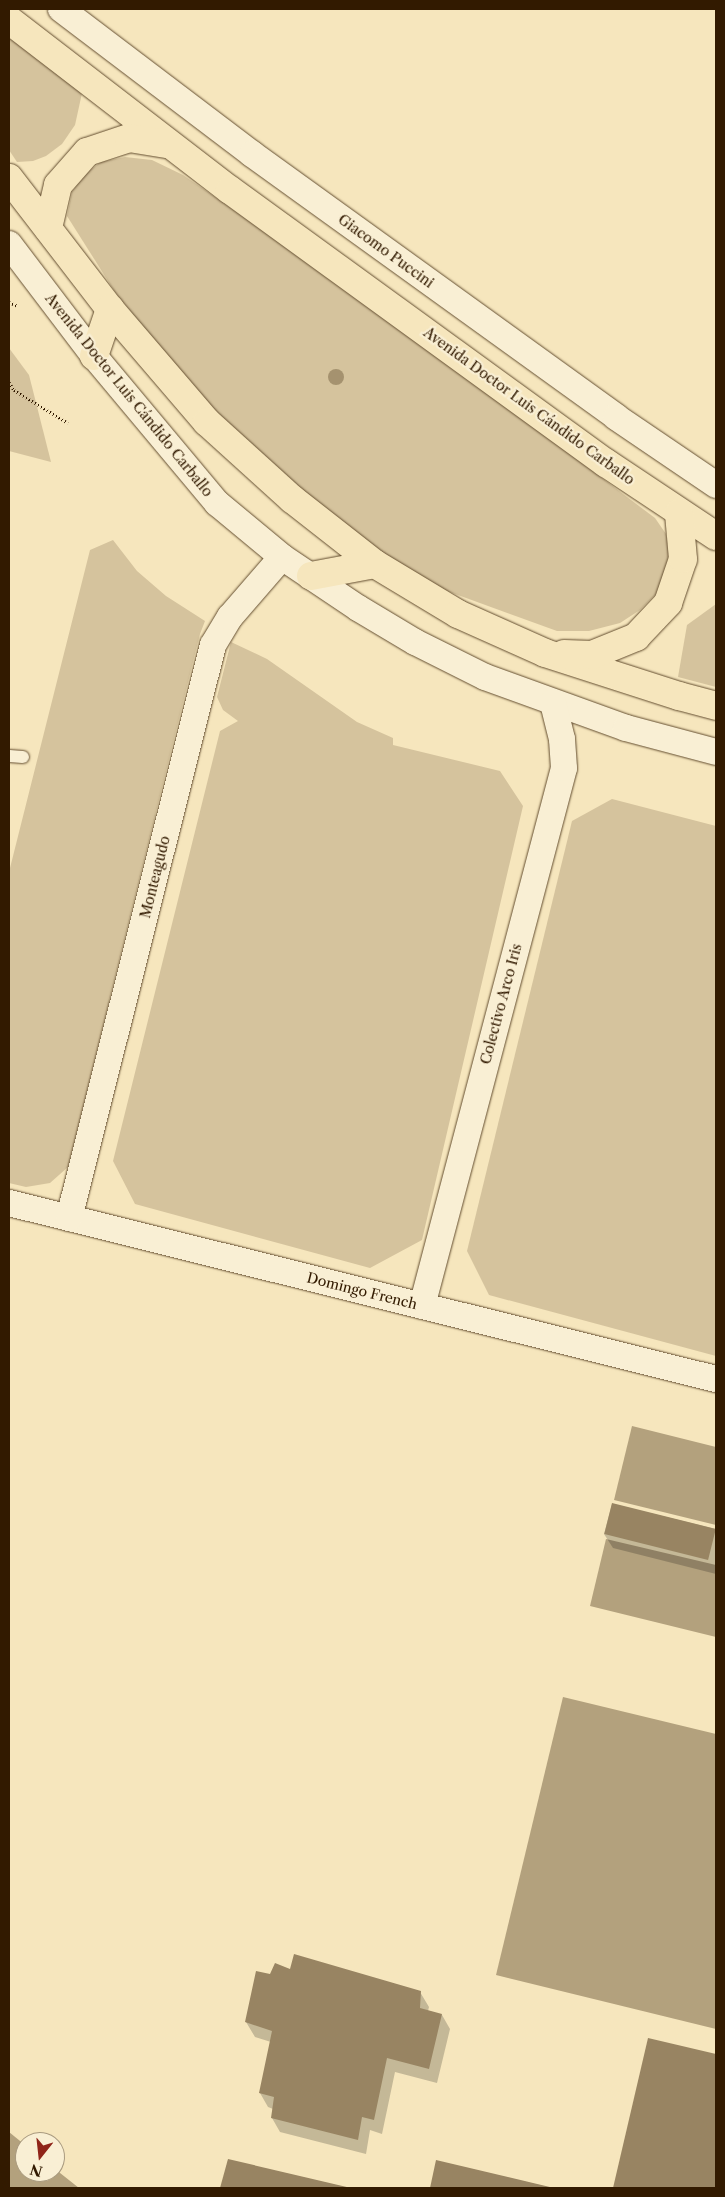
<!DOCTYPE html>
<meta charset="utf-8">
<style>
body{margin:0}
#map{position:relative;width:725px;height:2197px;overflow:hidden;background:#f6e6bd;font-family:"Libre Caslon Text",serif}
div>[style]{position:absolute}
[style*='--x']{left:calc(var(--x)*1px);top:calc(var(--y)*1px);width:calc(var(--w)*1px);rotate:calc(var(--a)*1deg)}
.green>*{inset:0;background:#d5c39d}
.water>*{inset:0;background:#b3a17d}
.shadow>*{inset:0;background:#0003}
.building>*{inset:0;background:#988462;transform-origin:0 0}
.path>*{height:3px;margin-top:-1.5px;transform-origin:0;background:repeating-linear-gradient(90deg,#321a00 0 1px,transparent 0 3.5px)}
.roads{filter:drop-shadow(0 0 1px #634d2f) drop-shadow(0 0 1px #634d2f)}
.lane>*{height:12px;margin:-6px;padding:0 6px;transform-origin:6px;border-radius:6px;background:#f9efd4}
.street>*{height:26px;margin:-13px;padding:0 13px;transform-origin:13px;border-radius:13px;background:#f9efd4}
.primary>*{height:28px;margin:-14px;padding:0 14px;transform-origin:14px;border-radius:14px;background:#f6e6bd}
.trees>*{width:16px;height:16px;margin:-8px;border-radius:50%;background:#a5926f}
span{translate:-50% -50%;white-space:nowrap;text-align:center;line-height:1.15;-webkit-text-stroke:4.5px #f9efd4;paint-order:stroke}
.street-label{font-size:14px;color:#321a00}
.frame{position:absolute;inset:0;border:10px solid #321a00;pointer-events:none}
.north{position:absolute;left:15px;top:2132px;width:50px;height:50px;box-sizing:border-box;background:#f9efd4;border:1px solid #a99a7f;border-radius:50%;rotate:196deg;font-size:14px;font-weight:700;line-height:20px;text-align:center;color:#321a00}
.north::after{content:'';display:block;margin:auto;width:18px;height:22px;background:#8f2418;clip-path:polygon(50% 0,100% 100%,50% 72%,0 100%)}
</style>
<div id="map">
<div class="green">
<i style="clip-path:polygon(9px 38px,82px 93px,75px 125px,62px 144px,46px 156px,33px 161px,17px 162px,9px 150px)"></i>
<i style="clip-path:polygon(125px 157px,152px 160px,183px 175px,374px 307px,655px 518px,666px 534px,670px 553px,657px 593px,640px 610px,620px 623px,589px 631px,557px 631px,447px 591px,388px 559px,275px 470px,208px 404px,159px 347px,115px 292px,67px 216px,72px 192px,85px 174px,101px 162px)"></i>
<i style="clip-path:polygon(9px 348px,29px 375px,51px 462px,9px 451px)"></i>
<i style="clip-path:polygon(113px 540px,137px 571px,166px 596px,205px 621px,200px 634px,68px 1167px,50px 1183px,26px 1187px,9px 1183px,9px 872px,90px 550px)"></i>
<i style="clip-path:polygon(716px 604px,716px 687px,678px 677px,687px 625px)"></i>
<i style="clip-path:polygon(231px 642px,267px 659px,357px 722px,393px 738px,393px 745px,500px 771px,523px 806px,422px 1240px,370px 1268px,135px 1204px,113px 1161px,220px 731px,238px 721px,223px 710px,217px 697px)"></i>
<i style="clip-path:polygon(612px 799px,716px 826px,716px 1356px,489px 1295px,467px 1251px,572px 821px)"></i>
</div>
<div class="water">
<i style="clip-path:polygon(632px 1426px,716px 1447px,716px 1525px,614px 1500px)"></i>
<i style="clip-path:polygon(606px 1539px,716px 1565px,716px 1637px,590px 1606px)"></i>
<i style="clip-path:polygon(563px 1697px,716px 1734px,716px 2029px,496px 1975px)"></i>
<i style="clip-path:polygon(9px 2132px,25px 2145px,25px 2172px,55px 2172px,55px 2169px,79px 2188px,9px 2188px)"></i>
</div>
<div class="shadow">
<i style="clip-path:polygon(612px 1504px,716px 1529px,716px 1574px,613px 1548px,604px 1534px)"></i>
<i style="clip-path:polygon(290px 1970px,420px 1992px,429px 2007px,428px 2011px,442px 2015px,450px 2029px,437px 2083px,395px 2072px,382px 2134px,370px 2130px,366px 2154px,280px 2132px,272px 2118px,273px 2109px,268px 2107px,260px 2093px,271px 2042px,255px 2037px,246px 2022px,271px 1976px)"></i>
<i style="clip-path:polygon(649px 2039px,716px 2055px,716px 2188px,614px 2188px)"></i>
<i style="clip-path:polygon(228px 2160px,348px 2188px,222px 2188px)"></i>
<i style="clip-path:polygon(437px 2161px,552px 2188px,431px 2188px)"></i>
</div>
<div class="building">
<i style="left:612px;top:1503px;width:107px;height:32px;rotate:14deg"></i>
<i style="clip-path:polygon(294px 1954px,421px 1991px,420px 2008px,442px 2014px,429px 2069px,387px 2058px,374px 2120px,362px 2117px,358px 2140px,271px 2118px,274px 2097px,259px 2093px,272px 2031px,245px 2022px,256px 1971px,270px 1974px,275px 1963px,290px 1969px)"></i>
<i style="clip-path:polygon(648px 2038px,716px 2054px,716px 2188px,613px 2188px)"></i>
<i style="clip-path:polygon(228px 2159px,351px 2188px,220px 2188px)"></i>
<i style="clip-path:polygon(436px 2160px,554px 2188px,430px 2188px)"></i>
</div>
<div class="path">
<i style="--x:9;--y:302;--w:10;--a:24"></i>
<i style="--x:9;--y:382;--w:9;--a:58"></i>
<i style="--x:14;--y:390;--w:63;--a:31.4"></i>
</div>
<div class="roads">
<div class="lane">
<i style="--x:9;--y:756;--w:14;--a:4"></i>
</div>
<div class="street">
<i style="--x:61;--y:9;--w:240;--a:37.2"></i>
<i style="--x:252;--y:154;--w:449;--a:35.8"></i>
<i style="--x:616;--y:417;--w:121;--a:34.2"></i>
<i style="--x:9;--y:244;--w:141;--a:52.8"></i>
<i style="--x:94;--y:356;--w:192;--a:50.1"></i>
<i style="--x:217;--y:503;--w:85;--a:39.7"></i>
<i style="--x:282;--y:557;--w:92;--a:33.9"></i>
<i style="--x:358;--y:608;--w:66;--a:30.8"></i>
<i style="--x:415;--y:642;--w:78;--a:26.6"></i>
<i style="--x:485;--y:677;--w:150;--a:19.9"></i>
<i style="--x:626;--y:728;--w:93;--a:14.9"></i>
<i style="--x:9;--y:1203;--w:729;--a:13.98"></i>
<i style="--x:69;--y:1218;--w:591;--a:-75.89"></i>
<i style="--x:213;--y:645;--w:33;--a:-59"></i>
<i style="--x:230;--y:617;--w:79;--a:-49.1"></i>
<i style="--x:422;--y:1306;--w:556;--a:-75.21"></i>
<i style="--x:564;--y:768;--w:29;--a:-94"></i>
<i style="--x:562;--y:739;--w:38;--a:-104"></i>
</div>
<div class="primary">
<i style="--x:9;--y:20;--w:279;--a:37.6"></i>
<i style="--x:230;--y:190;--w:465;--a:36"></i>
<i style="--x:606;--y:463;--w:132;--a:33.6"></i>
<i style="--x:9;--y:178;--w:165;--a:52.4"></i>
<i style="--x:110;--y:309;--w:149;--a:49.4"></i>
<i style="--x:207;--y:422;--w:115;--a:42.2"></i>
<i style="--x:292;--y:499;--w:105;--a:38.1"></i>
<i style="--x:375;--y:564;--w:97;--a:31.1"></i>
<i style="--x:458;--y:614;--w:95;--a:24.1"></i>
<i style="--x:545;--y:653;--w:141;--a:17.8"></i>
<i style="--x:679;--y:696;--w:38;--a:15"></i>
<i style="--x:48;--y:228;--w:44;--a:-76.9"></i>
<i style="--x:58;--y:185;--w:44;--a:-48.7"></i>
<i style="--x:87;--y:152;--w:44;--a:-18.4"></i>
<i style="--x:129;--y:138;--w:39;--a:9"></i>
<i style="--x:94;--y:356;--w:50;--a:-71.2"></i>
<i style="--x:311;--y:576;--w:65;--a:-10.6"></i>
<i style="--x:564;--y:654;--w:28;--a:2"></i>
<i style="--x:592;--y:655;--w:48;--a:-22.2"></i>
<i style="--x:636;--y:637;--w:47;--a:-46.7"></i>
<i style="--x:668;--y:603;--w:46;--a:-71.2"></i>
<i style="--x:683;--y:559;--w:46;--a:-95"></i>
</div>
</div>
<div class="trees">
<i style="left:336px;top:377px"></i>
</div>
<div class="street-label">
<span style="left:386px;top:251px;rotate:36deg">Giacomo Puccini</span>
<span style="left:129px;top:395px;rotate:51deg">Avenida Doctor Luis Cándido Carballo</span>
<span style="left:529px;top:406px;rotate:36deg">Avenida Doctor Luis Cándido Carballo</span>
<span style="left:155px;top:877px;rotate:-76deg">Monteagudo</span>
<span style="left:501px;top:1004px;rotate:-75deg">Colectivo Arco Iris</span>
<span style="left:362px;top:1291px;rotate:14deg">Domingo French</span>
</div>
<div class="frame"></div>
<div class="north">N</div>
</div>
